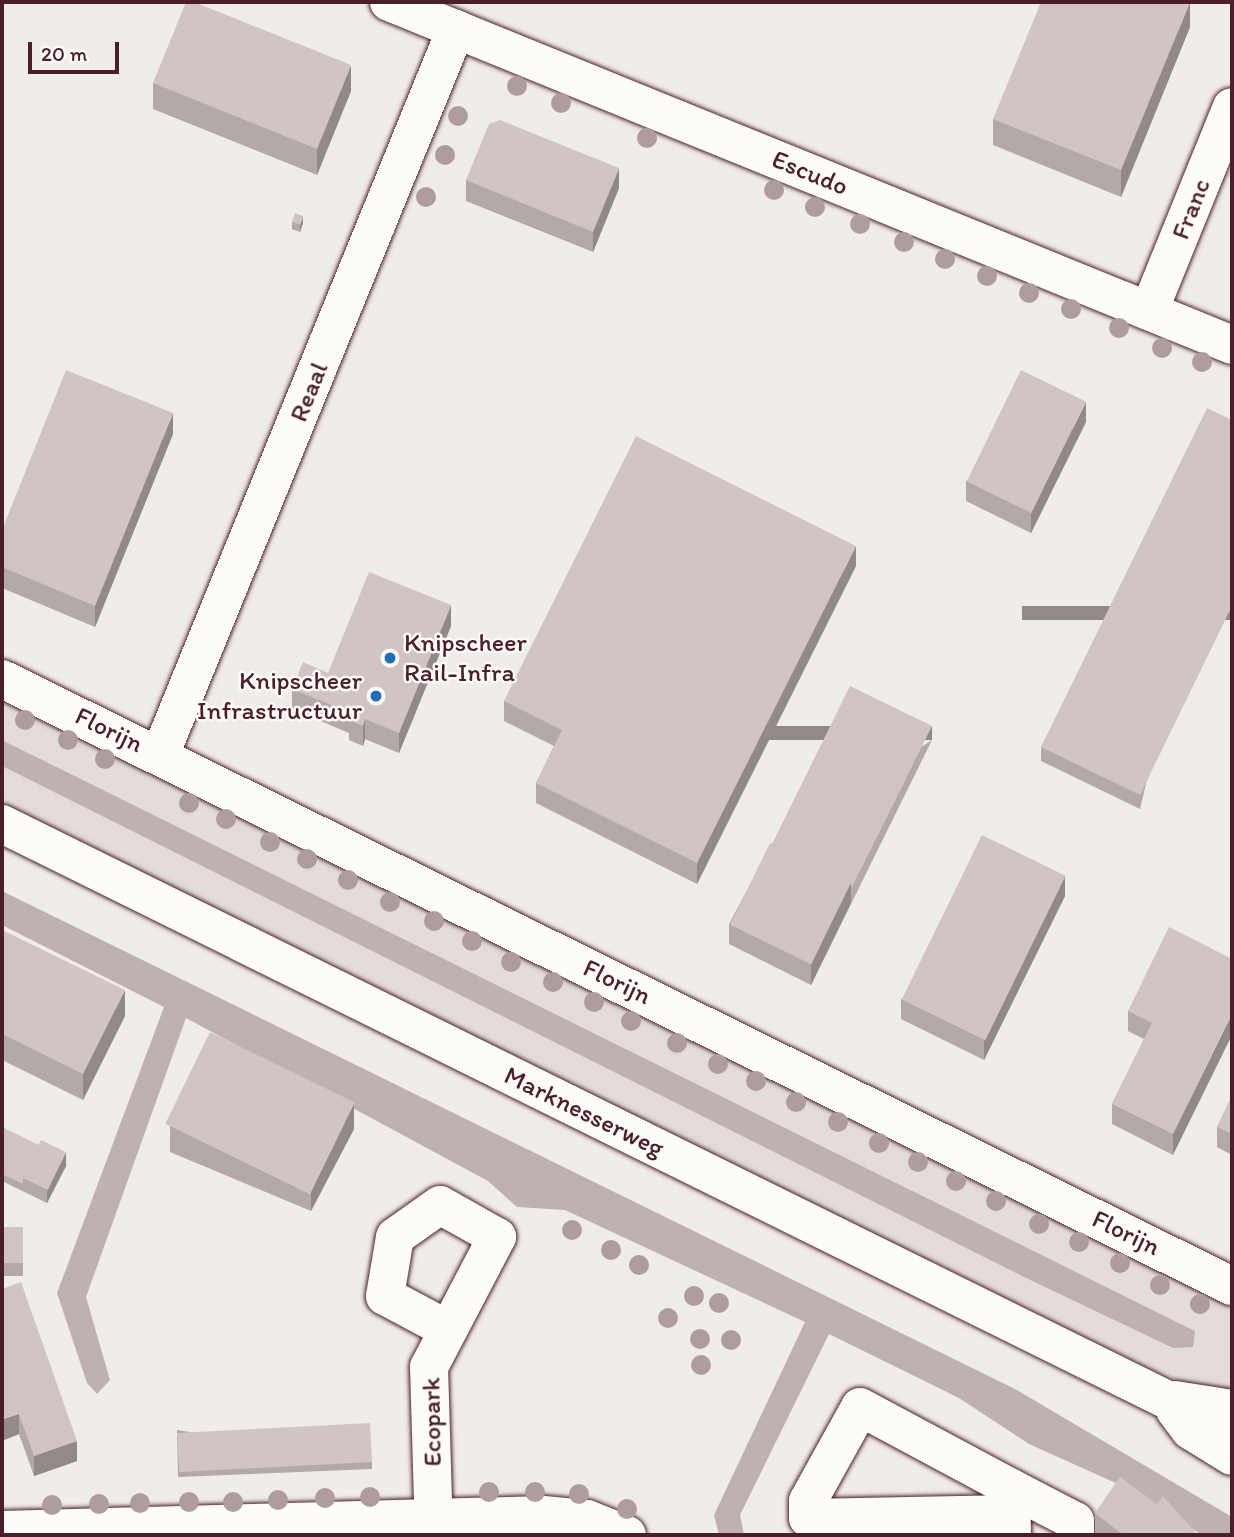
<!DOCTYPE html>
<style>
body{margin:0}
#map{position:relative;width:1234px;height:1537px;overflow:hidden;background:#fdfcf7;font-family:Itim,sans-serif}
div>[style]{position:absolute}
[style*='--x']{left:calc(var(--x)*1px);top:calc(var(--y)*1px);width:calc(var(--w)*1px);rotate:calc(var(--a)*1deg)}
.built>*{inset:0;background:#f0ece8;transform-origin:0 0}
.green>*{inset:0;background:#e3dcda}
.water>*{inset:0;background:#c0b1b1}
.roads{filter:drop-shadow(0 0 2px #4a1f2b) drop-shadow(0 0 2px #4a1f2b)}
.minor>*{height:38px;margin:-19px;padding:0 19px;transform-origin:19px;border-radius:19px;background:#fdfcf7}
.major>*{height:38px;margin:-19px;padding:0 19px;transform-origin:19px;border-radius:19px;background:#fdfcf7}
.trees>*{width:20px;height:20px;margin:-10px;border-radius:50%;background:#af9c9f}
.wall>*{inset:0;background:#b3a9a9;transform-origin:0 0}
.shaded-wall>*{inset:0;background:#928a89;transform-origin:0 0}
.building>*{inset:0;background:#d0c5c4;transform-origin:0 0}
.dots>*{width:19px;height:19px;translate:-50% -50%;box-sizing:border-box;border:4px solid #fdfcf7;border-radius:50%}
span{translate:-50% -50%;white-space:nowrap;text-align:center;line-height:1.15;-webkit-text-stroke:5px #fdfcf7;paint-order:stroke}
.street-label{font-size:26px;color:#4a1f2b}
.poi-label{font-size:26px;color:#4a1f2b}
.left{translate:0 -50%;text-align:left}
.right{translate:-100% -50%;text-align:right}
.frame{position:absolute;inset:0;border:4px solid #4a1f2b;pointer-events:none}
.scale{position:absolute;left:28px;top:42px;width:91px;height:32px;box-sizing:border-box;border:4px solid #4a1f2b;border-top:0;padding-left:9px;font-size:21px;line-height:24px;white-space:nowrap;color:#4a1f2b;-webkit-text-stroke:5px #fdfcf7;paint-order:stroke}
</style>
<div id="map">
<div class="built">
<i style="left:2px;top:2px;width:1230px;height:1533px"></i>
</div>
<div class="green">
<i style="clip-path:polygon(2px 695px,1232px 1302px,1232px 1400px,1128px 1361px,2px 806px,2px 766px,1173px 1348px,1195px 1331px,2px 740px)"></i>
</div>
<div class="water">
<i style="clip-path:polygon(2px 740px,1195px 1331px,1193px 1347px,1173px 1348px,1022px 1276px,2px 766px)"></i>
<i style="clip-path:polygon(2px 891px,1015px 1389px,1232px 1517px,1232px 1535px,1202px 1535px,1138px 1493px,1029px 1444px,959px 1398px,829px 1334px,740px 1515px,744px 1535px,719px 1535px,714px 1515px,805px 1322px,565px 1210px,517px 1207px,488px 1181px,186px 1018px,86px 1297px,110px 1380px,97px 1394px,87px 1383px,57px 1293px,164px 1007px,2px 925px)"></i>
</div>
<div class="roads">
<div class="minor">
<i style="--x:389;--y:2;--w:910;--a:22.14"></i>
<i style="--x:1149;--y:311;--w:220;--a:-67.9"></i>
<i style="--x:2;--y:679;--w:1372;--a:26.27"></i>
<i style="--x:160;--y:755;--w:784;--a:-67.82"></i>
<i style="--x:1175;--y:1400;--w:58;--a:9"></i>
<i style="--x:1175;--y:1410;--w:25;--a:53"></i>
<i style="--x:1190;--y:1430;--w:49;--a:31.8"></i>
<i style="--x:1011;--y:1488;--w:72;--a:27.3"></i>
<i style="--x:1075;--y:1521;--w:14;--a:90"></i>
<i style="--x:1011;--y:1514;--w:203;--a:178.9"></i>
<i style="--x:808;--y:1518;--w:17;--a:-90"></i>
<i style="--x:808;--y:1501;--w:107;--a:-61"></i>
<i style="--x:860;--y:1407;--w:171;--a:28.2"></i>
<i style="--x:1011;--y:1488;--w:47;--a:88.8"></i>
<i style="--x:2;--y:1530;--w:541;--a:-1.59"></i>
<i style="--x:543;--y:1515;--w:44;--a:5.2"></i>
<i style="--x:587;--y:1519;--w:43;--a:21.8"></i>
<i style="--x:434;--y:1535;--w:168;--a:-91.7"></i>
<i style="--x:429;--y:1367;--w:147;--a:-62.4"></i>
<i style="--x:497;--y:1237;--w:65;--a:-150.7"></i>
<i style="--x:440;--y:1205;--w:55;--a:144.6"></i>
<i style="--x:395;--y:1237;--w:60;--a:99.6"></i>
<i style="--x:385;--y:1296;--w:68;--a:28.1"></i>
</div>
<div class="major">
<i style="--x:2;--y:824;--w:1372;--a:26.3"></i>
</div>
</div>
<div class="trees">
<i style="left:517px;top:86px"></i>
<i style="left:561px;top:103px"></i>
<i style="left:458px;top:116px"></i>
<i style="left:647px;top:138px"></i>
<i style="left:445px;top:155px"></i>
<i style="left:774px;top:190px"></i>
<i style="left:426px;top:197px"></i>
<i style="left:815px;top:207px"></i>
<i style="left:860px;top:224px"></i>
<i style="left:904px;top:242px"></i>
<i style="left:945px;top:259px"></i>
<i style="left:987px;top:276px"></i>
<i style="left:1029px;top:293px"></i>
<i style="left:1071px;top:309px"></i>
<i style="left:1119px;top:328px"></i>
<i style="left:1162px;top:348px"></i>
<i style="left:1202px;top:362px"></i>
<i style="left:25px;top:720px"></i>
<i style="left:68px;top:740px"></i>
<i style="left:105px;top:759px"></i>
<i style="left:189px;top:803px"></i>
<i style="left:226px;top:819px"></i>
<i style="left:270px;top:842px"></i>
<i style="left:307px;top:859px"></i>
<i style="left:348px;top:880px"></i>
<i style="left:390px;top:902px"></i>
<i style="left:434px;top:921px"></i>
<i style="left:472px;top:941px"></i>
<i style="left:511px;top:962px"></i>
<i style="left:553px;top:982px"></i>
<i style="left:594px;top:1002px"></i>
<i style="left:631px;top:1021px"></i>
<i style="left:677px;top:1043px"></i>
<i style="left:718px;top:1064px"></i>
<i style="left:756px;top:1081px"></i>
<i style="left:796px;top:1102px"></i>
<i style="left:838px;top:1122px"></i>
<i style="left:879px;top:1143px"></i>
<i style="left:918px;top:1162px"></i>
<i style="left:956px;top:1181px"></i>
<i style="left:996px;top:1201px"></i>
<i style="left:1039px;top:1224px"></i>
<i style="left:572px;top:1230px"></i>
<i style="left:1079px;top:1242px"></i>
<i style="left:611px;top:1250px"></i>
<i style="left:1120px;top:1263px"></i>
<i style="left:639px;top:1265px"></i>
<i style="left:1160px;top:1285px"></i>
<i style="left:694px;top:1296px"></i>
<i style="left:719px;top:1303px"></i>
<i style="left:1200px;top:1304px"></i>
<i style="left:668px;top:1318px"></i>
<i style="left:700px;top:1339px"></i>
<i style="left:731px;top:1340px"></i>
<i style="left:701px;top:1365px"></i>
<i style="left:489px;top:1492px"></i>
<i style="left:535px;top:1492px"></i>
<i style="left:579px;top:1494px"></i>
<i style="left:370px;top:1497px"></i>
<i style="left:325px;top:1498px"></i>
<i style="left:278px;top:1500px"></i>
<i style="left:189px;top:1502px"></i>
<i style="left:233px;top:1502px"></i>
<i style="left:140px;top:1503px"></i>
<i style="left:99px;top:1504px"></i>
<i style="left:52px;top:1505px"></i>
<i style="left:627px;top:1509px"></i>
</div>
<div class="wall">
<i style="clip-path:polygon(1190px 27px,1121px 197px,993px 145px,993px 119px)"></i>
<i style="clip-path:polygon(153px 83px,351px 91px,317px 175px,153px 109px)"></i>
<i style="clip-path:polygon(466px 180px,619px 188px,593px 252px,466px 201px)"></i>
<i style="clip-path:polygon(292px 222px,303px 223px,300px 232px,292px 229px)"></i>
<i style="clip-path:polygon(1232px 420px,1140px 809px,1041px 761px,1041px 747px)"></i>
<i style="clip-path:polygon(1086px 422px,1031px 533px,966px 501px,966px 481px)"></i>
<i style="clip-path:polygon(173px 434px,95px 627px,2px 588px,2px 530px)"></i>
<i style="clip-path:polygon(856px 566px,697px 884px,536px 803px,536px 783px,554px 746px,504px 721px,504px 701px)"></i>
<i style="clip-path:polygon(451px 626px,399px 753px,365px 739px,363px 746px,349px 740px,349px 733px,292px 709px,292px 689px,328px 673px)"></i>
<i style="clip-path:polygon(932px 740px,811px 985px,729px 944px,729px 924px,772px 844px)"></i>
<i style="clip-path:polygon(1065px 896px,984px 1060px,901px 1019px,901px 999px)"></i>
<i style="clip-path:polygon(2px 930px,125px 1016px,83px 1100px,2px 1060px)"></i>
<i style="clip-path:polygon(1232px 959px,1173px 1155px,1112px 1124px,1112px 1104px,1144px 1039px,1128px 1031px,1128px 1011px)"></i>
<i style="clip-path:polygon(1232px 1096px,1232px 1155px,1217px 1147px,1217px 1127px)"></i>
<i style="clip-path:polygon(170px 1126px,354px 1129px,311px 1211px,170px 1152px)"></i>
<i style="clip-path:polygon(2px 1127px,66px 1166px,47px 1203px,2px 1181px)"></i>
<i style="left:2px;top:1227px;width:21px;height:49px"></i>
<i style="clip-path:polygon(2px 1289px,77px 1461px,34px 1476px,19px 1434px,4px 1440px,2px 1435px)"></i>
<i style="clip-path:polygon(177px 1430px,372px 1462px,372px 1469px,178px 1477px)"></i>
<i style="clip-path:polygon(1095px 1513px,1198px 1535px,1095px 1535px)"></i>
</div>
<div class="shaded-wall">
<i style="clip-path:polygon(1190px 2px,1190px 27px,1121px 197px,1121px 170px)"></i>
<i style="clip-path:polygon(351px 65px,351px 91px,317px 175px,317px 149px)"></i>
<i style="clip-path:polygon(619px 168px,619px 188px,593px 252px,593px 232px)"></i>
<i style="clip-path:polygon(303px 216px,303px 223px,300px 232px,300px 225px)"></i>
<i style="clip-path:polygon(1086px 402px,1086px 422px,1031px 533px,1031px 513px)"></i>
<i style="clip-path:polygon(173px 413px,173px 434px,95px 627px,95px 606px)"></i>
<i style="clip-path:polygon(856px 546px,856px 566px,697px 884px,697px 863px)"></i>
<i style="clip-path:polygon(451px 605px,451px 626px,399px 753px,399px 733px)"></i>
<i style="left:1232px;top:606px;width:14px;height:210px;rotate:90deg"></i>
<i style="clip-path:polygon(365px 719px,365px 739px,363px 746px,363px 726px)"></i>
<i style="left:932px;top:726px;width:14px;height:182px;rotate:90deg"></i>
<i style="clip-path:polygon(1065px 876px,1065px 896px,984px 1060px,984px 1039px)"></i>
<i style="clip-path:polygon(851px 883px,851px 903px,811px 985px,811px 965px)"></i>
<i style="clip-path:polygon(125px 990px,125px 1016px,83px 1100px,83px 1074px)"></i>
<i style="clip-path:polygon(1232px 1014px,1232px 1035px,1173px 1155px,1173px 1134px)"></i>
<i style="clip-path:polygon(354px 1103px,354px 1129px,311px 1211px,311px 1185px)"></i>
<i style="clip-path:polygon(66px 1152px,66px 1166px,47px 1203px,47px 1190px)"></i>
<i style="clip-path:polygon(19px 1414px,19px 1434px,4px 1440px,4px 1419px)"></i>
<i style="clip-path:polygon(77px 1441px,77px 1461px,34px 1476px,34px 1456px)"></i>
</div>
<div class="building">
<i style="clip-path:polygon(186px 2px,194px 2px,351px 65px,317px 149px,153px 83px)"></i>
<i style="clip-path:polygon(1041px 2px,1190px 2px,1121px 170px,993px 119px)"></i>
<i style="clip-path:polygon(500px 120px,619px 168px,593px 232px,466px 180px,489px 124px)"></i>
<i style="left:295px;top:213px;width:9px;height:9px;rotate:21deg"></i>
<i style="clip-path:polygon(66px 370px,173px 413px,95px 606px,2px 567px,2px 530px)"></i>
<i style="left:1021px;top:370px;width:72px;height:124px;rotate:26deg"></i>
<i style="clip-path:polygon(1207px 408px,1232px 420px,1232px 606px,1140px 795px,1041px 747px)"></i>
<i style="clip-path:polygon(636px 436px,856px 546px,697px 863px,536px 783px,562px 730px,504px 701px)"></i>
<i style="clip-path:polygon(369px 572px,451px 605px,399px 733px,365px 719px,363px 726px,349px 720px,351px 713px,292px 689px,303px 662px,328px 673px)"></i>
<i style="clip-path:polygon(850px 686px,932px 726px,851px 889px,851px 883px,772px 844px)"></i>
<i style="left:982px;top:835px;width:93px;height:183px;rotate:26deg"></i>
<i style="left:770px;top:843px;width:90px;height:91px;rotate:26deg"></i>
<i style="clip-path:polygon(1169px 927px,1232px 959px,1232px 1014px,1173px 1134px,1112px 1104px,1152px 1023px,1128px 1011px)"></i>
<i style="clip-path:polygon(2px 930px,125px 990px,83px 1074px,2px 1034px)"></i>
<i style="left:210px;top:1032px;width:161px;height:102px;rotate:26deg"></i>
<i style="clip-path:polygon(1232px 1096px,1232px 1134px,1217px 1127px)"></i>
<i style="clip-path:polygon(2px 1127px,39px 1145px,23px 1178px,23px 1184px,2px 1174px)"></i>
<i style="left:41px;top:1140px;width:28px;height:42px;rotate:26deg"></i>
<i style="left:2px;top:1227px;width:21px;height:36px"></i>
<i style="clip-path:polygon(21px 1282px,77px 1441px,34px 1456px,19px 1414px,4px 1419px,2px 1414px,2px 1289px)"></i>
<i style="left:370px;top:1423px;width:39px;height:193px;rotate:87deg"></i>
<i style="clip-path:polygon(1120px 1477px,1157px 1504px,1163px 1496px,1198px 1535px,1123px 1535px,1095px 1513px)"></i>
</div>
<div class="dots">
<i style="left:390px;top:658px;background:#1f6fb2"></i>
<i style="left:376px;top:696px;background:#1f6fb2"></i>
</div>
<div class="street-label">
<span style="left:810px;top:173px;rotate:22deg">Escudo</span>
<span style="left:1191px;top:209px;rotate:-68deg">Franc</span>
<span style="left:309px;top:392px;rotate:-68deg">Reaal</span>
<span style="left:109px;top:730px;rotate:26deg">Florijn</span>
<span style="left:617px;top:982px;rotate:26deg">Florijn</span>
<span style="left:584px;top:1112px;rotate:26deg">Marknesserweg</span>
<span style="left:1126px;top:1233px;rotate:26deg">Florijn</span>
<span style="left:432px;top:1422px;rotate:-91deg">Ecopark</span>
</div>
<div class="poi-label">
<span class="left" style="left:404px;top:658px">Knipscheer<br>Rail-Infra</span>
<span class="right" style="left:362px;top:696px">Knipscheer<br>Infrastructuur</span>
</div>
<div class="frame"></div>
<div class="scale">20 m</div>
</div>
